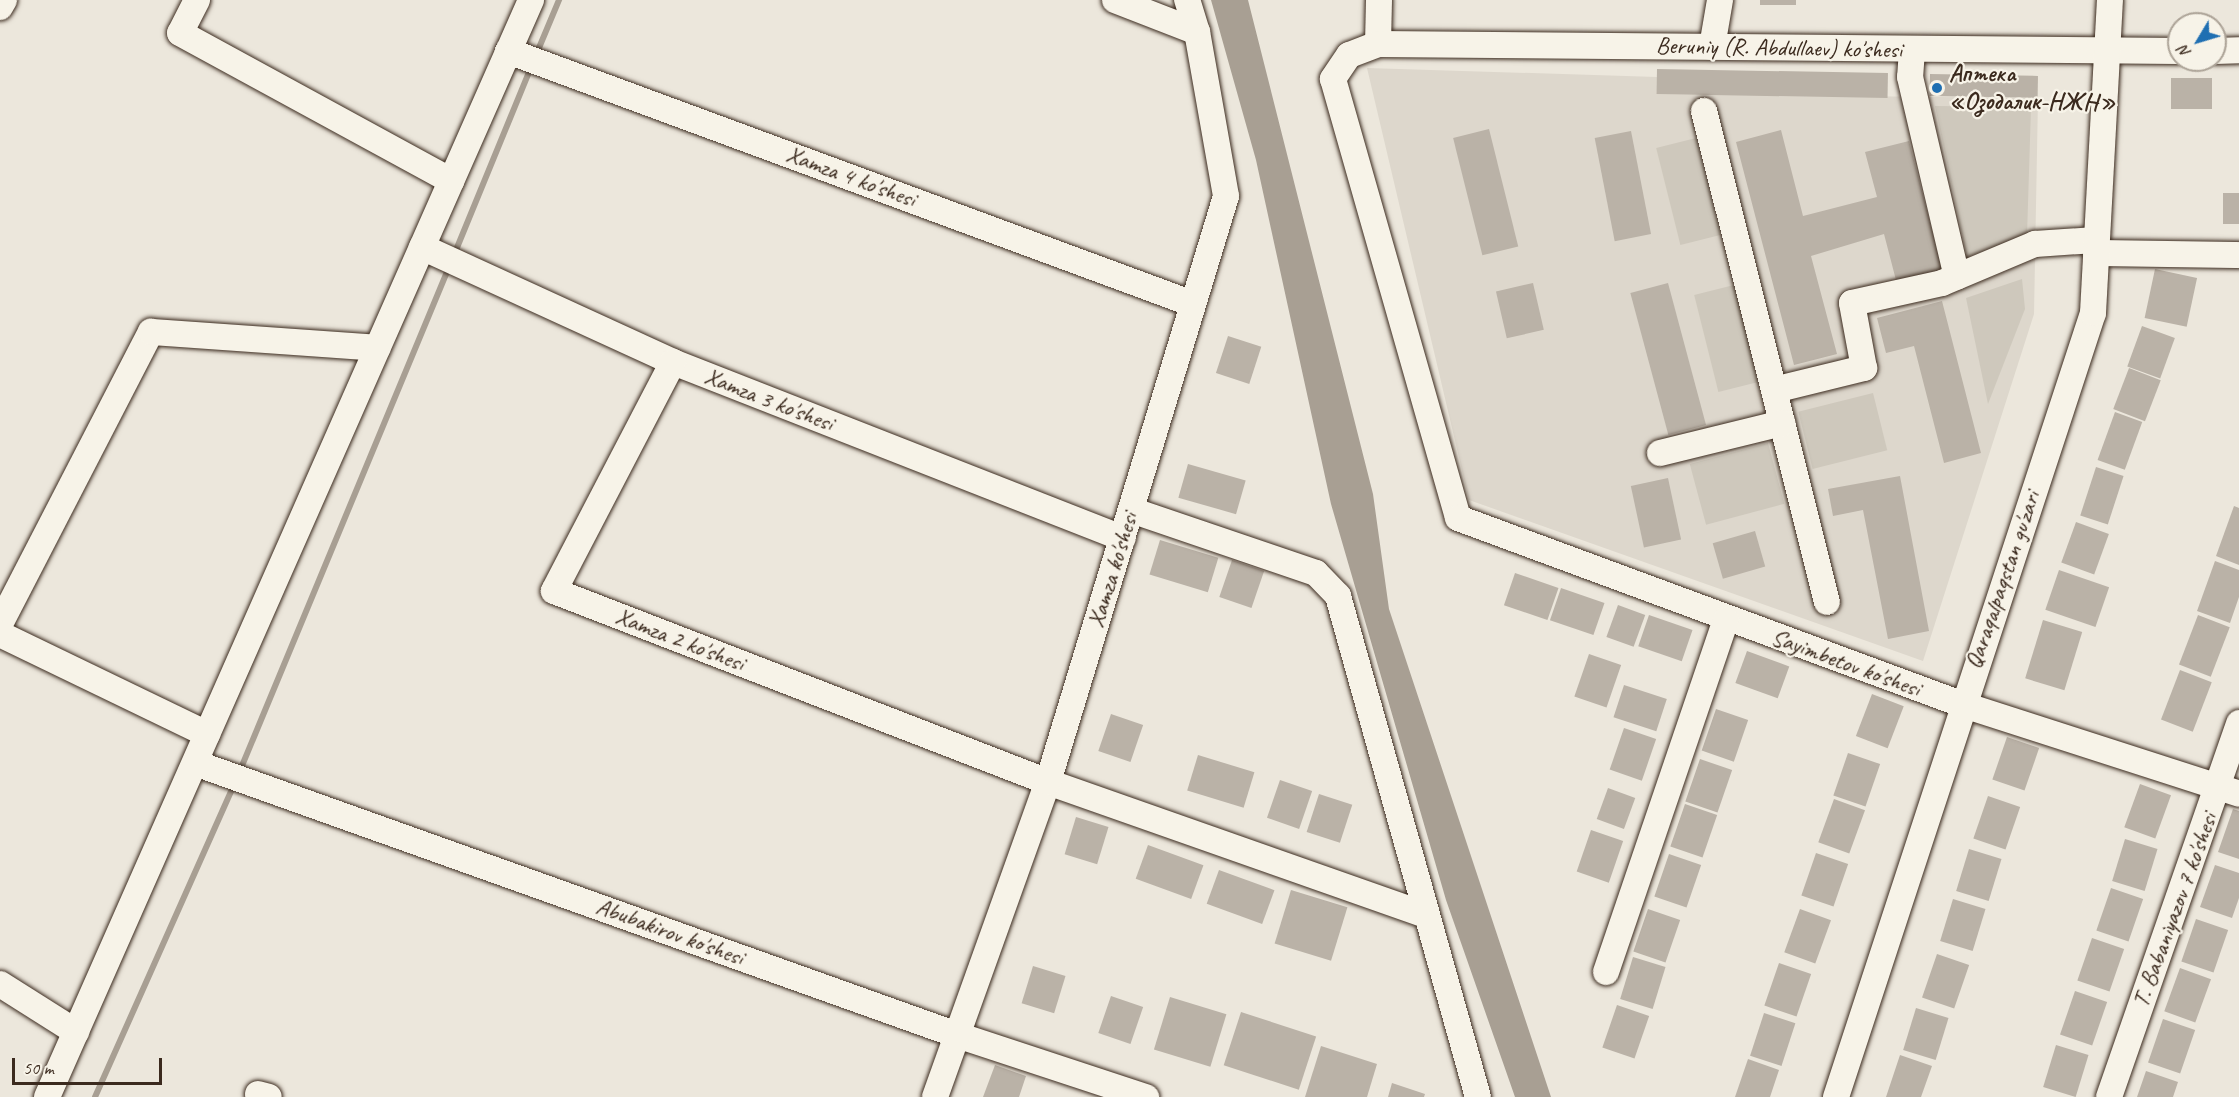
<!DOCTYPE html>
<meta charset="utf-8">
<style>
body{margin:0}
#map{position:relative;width:2239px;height:1097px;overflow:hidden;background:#ece7dc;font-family:Caveat,sans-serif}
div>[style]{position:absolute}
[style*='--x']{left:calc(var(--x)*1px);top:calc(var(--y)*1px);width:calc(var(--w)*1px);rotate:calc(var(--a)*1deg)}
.built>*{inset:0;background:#ddd7cc}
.green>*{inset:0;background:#cec8bc;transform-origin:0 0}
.water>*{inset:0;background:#a89f93}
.stream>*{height:6px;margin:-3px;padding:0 3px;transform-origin:3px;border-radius:3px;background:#a89f93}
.building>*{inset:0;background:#bab2a7;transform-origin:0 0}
.roads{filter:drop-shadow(0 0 2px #3b2a1e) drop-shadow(0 0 2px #3b2a1e)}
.minor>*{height:26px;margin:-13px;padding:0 13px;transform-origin:13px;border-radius:13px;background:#f7f3e8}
.dots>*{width:16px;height:16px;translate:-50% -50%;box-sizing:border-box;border:3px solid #f7f3e8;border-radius:50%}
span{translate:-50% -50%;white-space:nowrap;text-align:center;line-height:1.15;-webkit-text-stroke:4.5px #f7f3e8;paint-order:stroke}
.street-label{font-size:24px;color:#3b2a1e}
.poi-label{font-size:24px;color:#3b2a1e;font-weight:700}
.left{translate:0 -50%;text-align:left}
.north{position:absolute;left:2167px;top:12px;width:60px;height:60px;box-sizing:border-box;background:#f7f3e8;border:2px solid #aca397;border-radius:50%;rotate:232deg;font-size:16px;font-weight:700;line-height:24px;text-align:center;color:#3b2a1e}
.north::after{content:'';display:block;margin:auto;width:21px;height:27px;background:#1f6fb2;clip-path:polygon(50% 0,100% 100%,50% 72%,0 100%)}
.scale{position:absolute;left:12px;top:1058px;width:150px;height:27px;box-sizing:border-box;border:3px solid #3b2a1e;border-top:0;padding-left:8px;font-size:18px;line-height:21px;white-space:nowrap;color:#3b2a1e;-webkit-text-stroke:4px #f7f3e8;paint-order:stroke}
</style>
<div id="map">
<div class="built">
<i style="clip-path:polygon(1367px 68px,1657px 77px,1657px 94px,2038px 98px,2034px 314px,1923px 661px,1469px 500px)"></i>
</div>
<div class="green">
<i style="clip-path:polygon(1935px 106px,2031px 107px,2027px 235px,1967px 257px)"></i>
<i style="left:1696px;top:138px;width:100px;height:41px;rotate:76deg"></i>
<i style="clip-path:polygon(2022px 279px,2025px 309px,1988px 404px,1966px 298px)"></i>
<i style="left:1734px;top:285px;width:100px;height:41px;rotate:76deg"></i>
<i style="left:1873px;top:393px;width:59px;height:77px;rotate:76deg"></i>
<i style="left:1768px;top:443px;width:63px;height:81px;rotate:75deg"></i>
</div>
<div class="water">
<i style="clip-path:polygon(1211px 0,1248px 0,1373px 494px,1389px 609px,1551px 1097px,1515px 1097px,1446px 900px,1331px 504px,1256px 160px)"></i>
</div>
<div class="stream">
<i style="--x:536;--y:55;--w:60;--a:-67.3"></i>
<i style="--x:454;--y:255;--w:203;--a:-67.7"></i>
<i style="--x:239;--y:773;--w:548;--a:-67.46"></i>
<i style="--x:95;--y:1097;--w:345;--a:-66"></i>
</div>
<div class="building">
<i style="left:1760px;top:0;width:36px;height:5px"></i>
<i style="left:1657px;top:69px;width:231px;height:25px;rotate:1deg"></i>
<i style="left:1930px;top:74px;width:108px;height:22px;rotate:1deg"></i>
<i style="left:2171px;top:78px;width:41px;height:31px"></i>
<i style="left:1489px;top:129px;width:121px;height:37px;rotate:76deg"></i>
<i style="clip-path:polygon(1781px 130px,1803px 216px,1877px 197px,1865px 152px,1909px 141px,1943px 273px,1897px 284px,1884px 234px,1811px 256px,1837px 354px,1794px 365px,1736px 142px)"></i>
<i style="left:1631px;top:131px;width:105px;height:37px;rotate:79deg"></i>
<i style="left:2223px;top:193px;width:16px;height:31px"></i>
<i style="left:2155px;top:269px;width:43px;height:50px;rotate:12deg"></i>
<i style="left:1533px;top:283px;width:48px;height:38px;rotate:77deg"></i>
<i style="left:1668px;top:283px;width:147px;height:39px;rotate:75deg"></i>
<i style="clip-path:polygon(1942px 301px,1981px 453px,1944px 463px,1914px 346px,1886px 353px,1877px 318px)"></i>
<i style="left:2142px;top:326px;width:35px;height:43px;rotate:20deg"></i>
<i style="left:1228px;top:336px;width:35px;height:39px;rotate:18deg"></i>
<i style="left:2129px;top:368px;width:34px;height:44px;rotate:21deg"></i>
<i style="left:2115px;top:412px;width:29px;height:51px;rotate:20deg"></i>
<i style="left:1188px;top:464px;width:60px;height:35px;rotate:16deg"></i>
<i style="left:2096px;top:467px;width:29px;height:51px;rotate:18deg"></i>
<i style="clip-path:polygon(1900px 476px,1929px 631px,1888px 639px,1863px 510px,1833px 516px,1828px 489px)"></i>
<i style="left:1668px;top:478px;width:63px;height:38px;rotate:78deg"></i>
<i style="clip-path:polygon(2234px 506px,2239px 508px,2239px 565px,2216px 556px)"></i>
<i style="left:2076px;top:522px;width:35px;height:43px;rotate:20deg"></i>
<i style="left:1755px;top:531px;width:37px;height:44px;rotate:74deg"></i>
<i style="left:1160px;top:540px;width:61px;height:36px;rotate:17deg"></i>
<i style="left:1232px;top:560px;width:34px;height:39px;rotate:19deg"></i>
<i style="clip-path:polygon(2215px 561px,2239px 570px,2239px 597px,2230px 623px,2197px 611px)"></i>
<i style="left:2059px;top:570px;width:53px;height:42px;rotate:19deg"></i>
<i style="left:1515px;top:573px;width:46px;height:34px;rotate:19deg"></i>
<i style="left:1561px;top:588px;width:46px;height:34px;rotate:19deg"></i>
<i style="left:1618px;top:605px;width:29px;height:34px;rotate:20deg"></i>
<i style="left:1649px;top:615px;width:46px;height:33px;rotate:19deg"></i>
<i style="left:2198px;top:615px;width:34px;height:53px;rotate:21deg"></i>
<i style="left:2043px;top:620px;width:41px;height:61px;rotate:17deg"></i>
<i style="left:1747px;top:651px;width:45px;height:34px;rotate:20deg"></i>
<i style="left:1589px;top:654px;width:34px;height:45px;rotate:19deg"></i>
<i style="left:2180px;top:670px;width:34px;height:53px;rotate:21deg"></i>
<i style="left:1624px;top:685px;width:45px;height:34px;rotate:18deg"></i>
<i style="left:1872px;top:694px;width:34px;height:45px;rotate:21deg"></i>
<i style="left:1716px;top:709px;width:34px;height:44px;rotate:19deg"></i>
<i style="left:1111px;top:714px;width:34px;height:39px;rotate:19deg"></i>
<i style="left:1624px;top:728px;width:34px;height:44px;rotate:19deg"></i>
<i style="left:2007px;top:737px;width:34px;height:45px;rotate:19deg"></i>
<i style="left:1848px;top:753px;width:34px;height:45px;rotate:19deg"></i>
<i style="left:1198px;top:755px;width:59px;height:37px;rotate:17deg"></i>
<i style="left:1700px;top:759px;width:34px;height:45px;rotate:19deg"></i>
<i style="left:1280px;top:780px;width:34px;height:40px;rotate:19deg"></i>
<i style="left:2140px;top:784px;width:33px;height:46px;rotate:20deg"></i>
<i style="left:1608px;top:788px;width:29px;height:33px;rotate:20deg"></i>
<i style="left:1319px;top:794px;width:35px;height:40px;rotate:18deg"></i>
<i style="left:1988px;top:796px;width:34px;height:45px;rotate:19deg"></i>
<i style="left:1834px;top:799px;width:33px;height:46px;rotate:20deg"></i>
<i style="left:1685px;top:804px;width:34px;height:45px;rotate:19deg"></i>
<i style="clip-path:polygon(2233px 809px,2239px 811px,2239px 859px,2218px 852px)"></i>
<i style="left:1076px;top:817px;width:34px;height:39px;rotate:17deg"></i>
<i style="left:1591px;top:830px;width:34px;height:44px;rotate:19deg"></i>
<i style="left:2125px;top:839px;width:34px;height:44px;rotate:17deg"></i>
<i style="left:1148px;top:845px;width:59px;height:36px;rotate:20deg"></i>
<i style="left:1969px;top:849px;width:34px;height:44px;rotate:17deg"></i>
<i style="left:1816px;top:853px;width:34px;height:45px;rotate:19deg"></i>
<i style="left:1669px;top:854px;width:34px;height:45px;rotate:19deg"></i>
<i style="clip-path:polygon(2215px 865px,2239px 873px,2239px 898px,2232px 918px,2200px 907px)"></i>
<i style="left:1219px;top:870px;width:59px;height:36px;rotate:20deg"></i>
<i style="left:2111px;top:888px;width:34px;height:45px;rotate:19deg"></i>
<i style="left:1291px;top:890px;width:59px;height:56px;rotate:17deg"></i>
<i style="left:1953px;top:899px;width:34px;height:44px;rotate:17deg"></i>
<i style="left:1648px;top:909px;width:34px;height:45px;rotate:19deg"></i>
<i style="left:1800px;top:909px;width:33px;height:46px;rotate:20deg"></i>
<i style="left:2196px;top:919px;width:34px;height:45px;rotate:19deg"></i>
<i style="left:2092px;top:938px;width:34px;height:45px;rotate:19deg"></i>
<i style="left:1937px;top:954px;width:34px;height:46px;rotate:19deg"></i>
<i style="left:1633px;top:957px;width:34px;height:44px;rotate:17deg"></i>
<i style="left:1779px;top:963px;width:34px;height:45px;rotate:19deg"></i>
<i style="left:1033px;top:966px;width:34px;height:39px;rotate:17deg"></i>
<i style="left:2180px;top:968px;width:33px;height:46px;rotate:20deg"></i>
<i style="left:2075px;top:991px;width:34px;height:46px;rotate:19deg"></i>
<i style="left:1111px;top:996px;width:34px;height:39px;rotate:19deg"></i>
<i style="left:1170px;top:997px;width:59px;height:55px;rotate:17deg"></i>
<i style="left:1617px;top:1005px;width:34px;height:45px;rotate:19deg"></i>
<i style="left:1916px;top:1008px;width:34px;height:44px;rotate:17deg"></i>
<i style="left:1241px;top:1012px;width:79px;height:56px;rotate:18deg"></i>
<i style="left:1764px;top:1013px;width:33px;height:45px;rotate:18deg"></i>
<i style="left:2163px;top:1019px;width:34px;height:46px;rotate:19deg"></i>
<i style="left:2056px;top:1045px;width:34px;height:44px;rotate:17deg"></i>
<i style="clip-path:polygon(1321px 1046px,1377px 1064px,1367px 1097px,1305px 1097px)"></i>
<i style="clip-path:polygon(1900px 1055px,1932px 1066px,1921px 1097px,1886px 1097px)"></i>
<i style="clip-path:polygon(1748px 1059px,1779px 1070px,1770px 1097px,1735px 1097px)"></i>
<i style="clip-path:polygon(995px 1065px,1026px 1076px,1019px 1097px,983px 1097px)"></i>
<i style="clip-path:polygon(2146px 1071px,2178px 1082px,2173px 1097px,2137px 1097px)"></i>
<i style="clip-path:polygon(1392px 1083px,1425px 1094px,1424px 1097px,1388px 1097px)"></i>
</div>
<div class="roads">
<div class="minor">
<i style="--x:197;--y:0;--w:37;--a:117"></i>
<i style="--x:180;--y:33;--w:309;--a:28.6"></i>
<i style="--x:1115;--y:0;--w:88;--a:21.3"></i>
<i style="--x:0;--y:7;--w:8;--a:-60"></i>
<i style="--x:1378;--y:44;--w:44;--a:-88.7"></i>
<i style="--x:1712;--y:47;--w:48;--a:-80.3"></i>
<i style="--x:1912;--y:50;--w:27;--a:94"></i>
<i style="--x:1910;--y:77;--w:205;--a:76.8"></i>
<i style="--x:508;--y:51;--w:730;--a:20.27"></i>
<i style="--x:2179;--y:51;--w:801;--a:-179.5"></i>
<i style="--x:1378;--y:44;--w:31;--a:159"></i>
<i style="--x:1349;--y:55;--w:29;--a:124"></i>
<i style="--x:1333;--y:79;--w:456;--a:74.1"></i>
<i style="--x:1458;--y:518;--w:536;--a:20.29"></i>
<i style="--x:1961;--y:704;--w:292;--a:17.9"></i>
<i style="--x:2215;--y:51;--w:24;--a:-2"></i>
<i style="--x:1704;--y:111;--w:506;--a:75.94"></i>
<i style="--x:422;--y:247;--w:276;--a:24.6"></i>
<i style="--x:673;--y:362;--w:483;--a:21.4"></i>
<i style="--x:2096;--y:253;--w:143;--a:0.8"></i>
<i style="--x:673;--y:362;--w:258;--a:117.5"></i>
<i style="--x:554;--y:591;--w:530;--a:21.14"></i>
<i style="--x:1048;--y:782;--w:398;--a:19.4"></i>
<i style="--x:1774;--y:390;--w:93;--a:-13.7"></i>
<i style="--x:1864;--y:368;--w:66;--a:-100.5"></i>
<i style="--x:1852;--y:303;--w:92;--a:-12.5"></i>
<i style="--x:1942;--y:283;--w:101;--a:-22.8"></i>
<i style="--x:2035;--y:244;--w:61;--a:-3.8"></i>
<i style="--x:1660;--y:453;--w:126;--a:-13.8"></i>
<i style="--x:1131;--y:510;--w:195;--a:18.8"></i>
<i style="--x:1316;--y:573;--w:32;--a:46"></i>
<i style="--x:1338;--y:596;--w:520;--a:74.39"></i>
<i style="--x:0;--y:624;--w:329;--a:-62.7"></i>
<i style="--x:151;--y:332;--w:227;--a:4"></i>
<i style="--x:0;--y:634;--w:230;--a:25.8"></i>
<i style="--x:195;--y:763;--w:812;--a:19.64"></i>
<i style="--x:960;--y:1036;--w:196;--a:18.2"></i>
<i style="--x:1606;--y:972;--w:372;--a:-71.2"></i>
<i style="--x:0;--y:984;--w:90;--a:32.3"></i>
<i style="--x:258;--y:1094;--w:11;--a:15"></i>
<i style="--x:47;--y:1097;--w:1199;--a:-66.19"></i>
<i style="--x:935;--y:1097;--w:335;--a:-70.3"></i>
<i style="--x:1048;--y:782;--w:612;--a:-73.1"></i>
<i style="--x:1226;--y:196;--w:167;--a:-100"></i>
<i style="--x:1197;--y:32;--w:34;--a:-107"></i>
<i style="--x:1836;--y:1097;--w:825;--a:-71.85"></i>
<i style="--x:2093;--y:313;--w:313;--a:-86.9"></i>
<i style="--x:2109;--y:1097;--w:396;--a:-70.8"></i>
</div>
</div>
<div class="dots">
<i style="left:1937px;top:88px;background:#1f6fb2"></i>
</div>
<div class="street-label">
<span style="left:1779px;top:48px;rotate:1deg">Beruniy (R. Abdullaev) ko'shesi</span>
<span style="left:851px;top:177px;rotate:20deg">Xamza 4 ko'shesi</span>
<span style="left:769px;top:400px;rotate:21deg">Xamza 3 ko'shesi</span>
<span style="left:1113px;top:570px;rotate:-73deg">Xamza ko'shesi</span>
<span style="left:2003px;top:580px;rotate:-71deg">Qaraqalpaqstan gu'zari</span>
<span style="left:680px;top:640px;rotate:21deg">Xamza 2 ko'shesi</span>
<span style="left:1846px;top:663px;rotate:20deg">Sayimbetov ko'shesi</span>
<span style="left:2175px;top:910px;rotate:-70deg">T. Babaniyazov 7 ko'shesi</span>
<span style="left:670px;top:932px;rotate:20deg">Abubakirov ko'shesi</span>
</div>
<div class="poi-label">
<span class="left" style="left:1949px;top:88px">Аптека<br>«Озодалик-НЖН»</span>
</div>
<div class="north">N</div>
<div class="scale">50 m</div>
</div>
